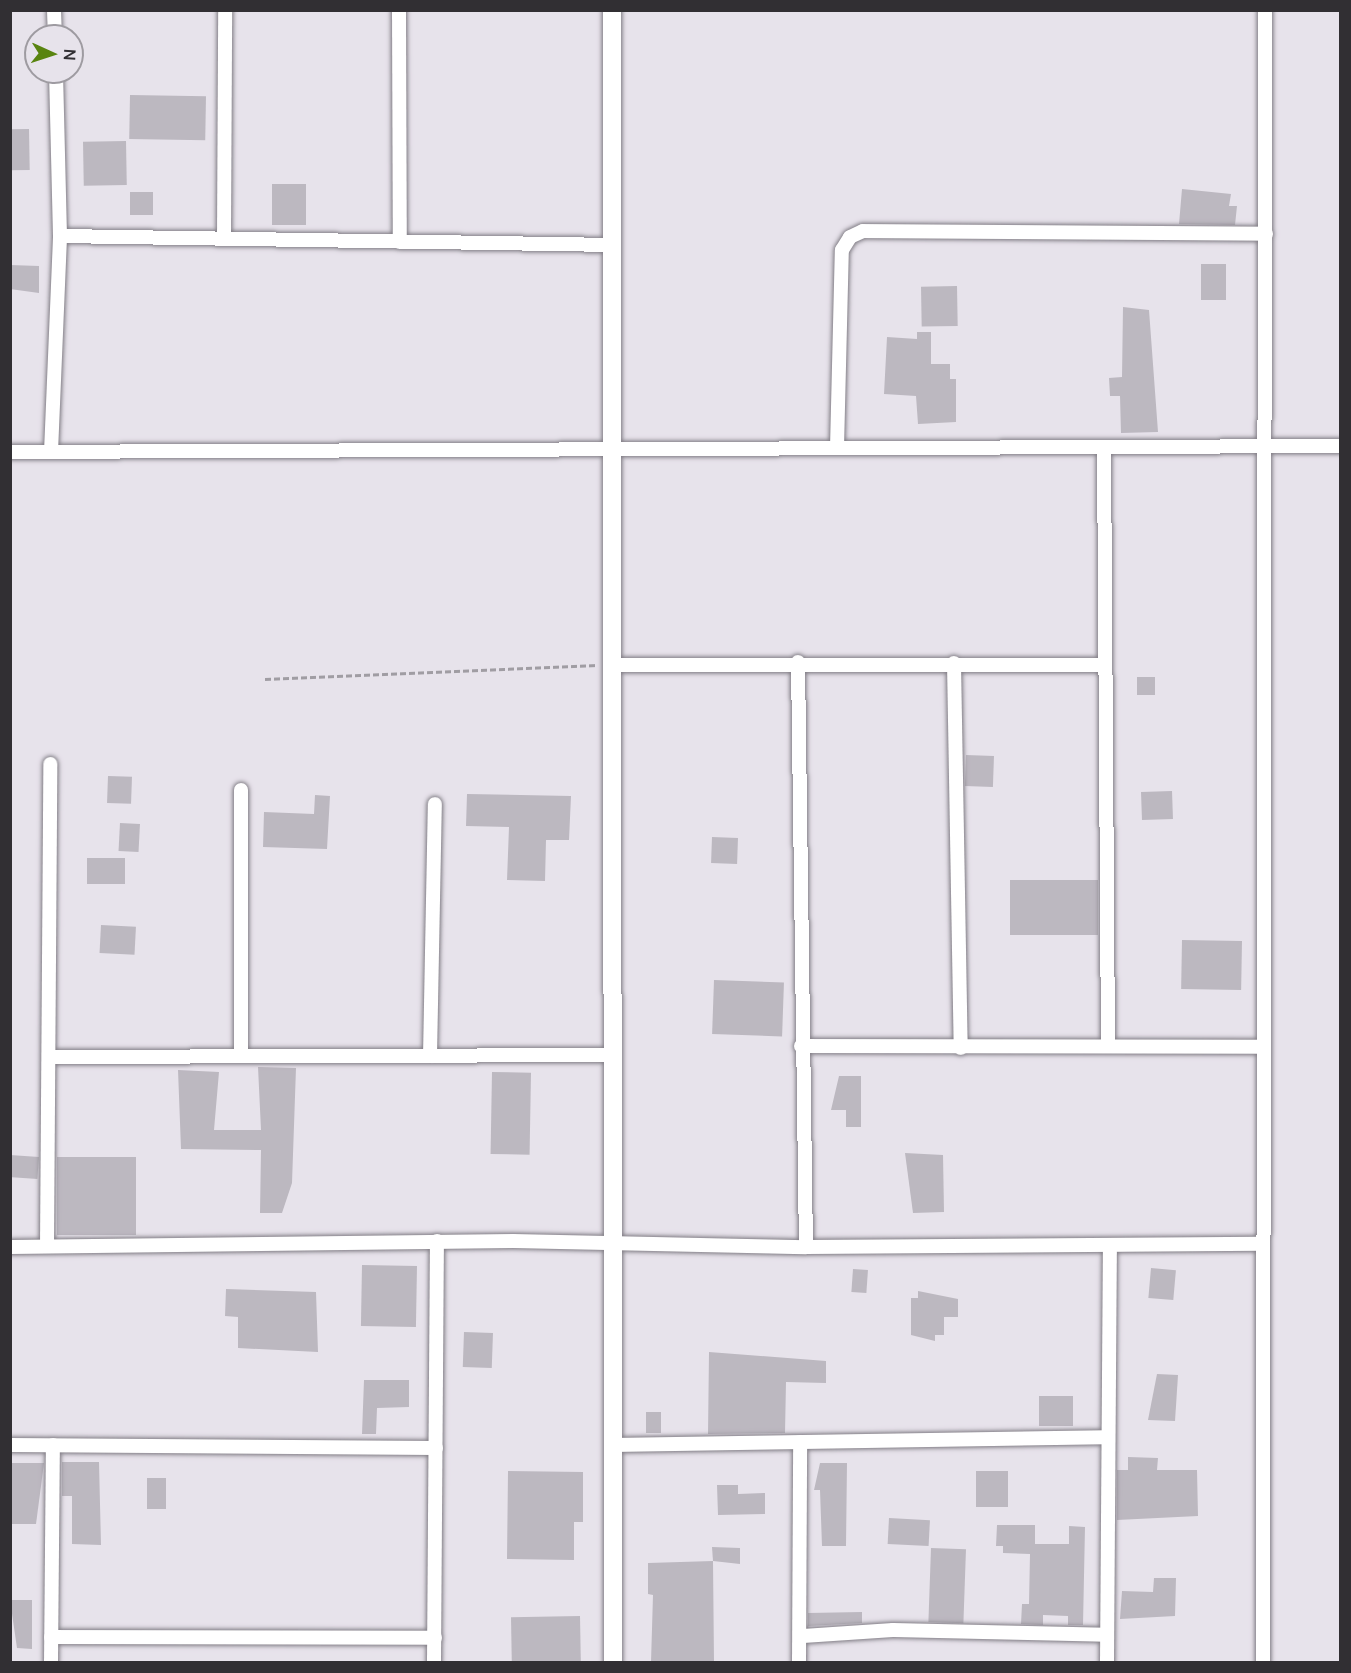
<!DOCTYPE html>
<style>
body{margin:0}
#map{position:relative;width:1351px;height:1673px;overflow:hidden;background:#e7e3eb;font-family:Manrope,sans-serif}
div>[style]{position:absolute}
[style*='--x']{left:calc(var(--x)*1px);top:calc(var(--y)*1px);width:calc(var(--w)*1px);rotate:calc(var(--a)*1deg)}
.building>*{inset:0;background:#bcb8c0;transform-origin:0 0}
.path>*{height:3px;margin-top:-1.5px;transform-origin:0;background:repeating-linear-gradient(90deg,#a09da3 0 6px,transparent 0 9px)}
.roads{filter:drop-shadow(0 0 2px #827e86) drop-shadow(0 0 2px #827e86)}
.minor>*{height:14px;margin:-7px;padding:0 7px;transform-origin:7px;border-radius:7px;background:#fff}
.tertiary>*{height:18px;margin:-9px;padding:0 9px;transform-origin:9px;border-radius:9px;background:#fff}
span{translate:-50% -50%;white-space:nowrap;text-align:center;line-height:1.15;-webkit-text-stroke:5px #e7e3eb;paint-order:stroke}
.frame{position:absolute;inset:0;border:12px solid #312f33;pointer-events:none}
.north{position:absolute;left:24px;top:24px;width:60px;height:60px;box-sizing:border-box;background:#e7e3eb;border:2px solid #9e9ba1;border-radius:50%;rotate:93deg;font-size:16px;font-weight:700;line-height:24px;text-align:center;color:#312f33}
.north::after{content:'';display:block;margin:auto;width:21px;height:27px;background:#598410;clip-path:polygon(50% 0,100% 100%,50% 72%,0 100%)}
</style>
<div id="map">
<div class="building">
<i style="left:130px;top:95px;width:76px;height:44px;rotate:1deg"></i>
<i style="left:29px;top:129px;width:41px;height:19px;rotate:89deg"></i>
<i style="left:126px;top:141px;width:44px;height:43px;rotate:89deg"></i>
<i style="left:272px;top:184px;width:34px;height:41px"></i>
<i style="clip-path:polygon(1182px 189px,1231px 194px,1229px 206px,1237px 206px,1235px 225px,1179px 224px)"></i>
<i style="left:130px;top:192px;width:23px;height:23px"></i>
<i style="left:1226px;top:264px;width:36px;height:25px;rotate:90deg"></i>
<i style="clip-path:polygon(10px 265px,39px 266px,39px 293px,10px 289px)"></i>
<i style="left:957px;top:286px;width:40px;height:36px;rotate:89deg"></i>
<i style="clip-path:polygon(1123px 307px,1149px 310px,1158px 432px,1121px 433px,1120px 396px,1110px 396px,1109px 378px,1122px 377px)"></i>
<i style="clip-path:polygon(917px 332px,931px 332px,931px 364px,950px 364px,950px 379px,956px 379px,956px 422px,918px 424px,916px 396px,884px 394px,887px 337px,917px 339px)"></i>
<i style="left:1137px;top:677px;width:18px;height:18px"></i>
<i style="left:966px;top:755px;width:28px;height:31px;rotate:2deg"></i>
<i style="left:108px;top:776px;width:24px;height:27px;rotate:2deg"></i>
<i style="left:1172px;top:791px;width:28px;height:31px;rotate:88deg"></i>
<i style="clip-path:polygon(467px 794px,571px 796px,569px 840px,546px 840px,545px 881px,507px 880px,509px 827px,466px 826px)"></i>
<i style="clip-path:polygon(315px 795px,330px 796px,327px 849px,263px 847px,264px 812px,314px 814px)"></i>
<i style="left:120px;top:823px;width:20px;height:28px;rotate:3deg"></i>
<i style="left:712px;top:837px;width:26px;height:26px;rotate:2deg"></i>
<i style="left:87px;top:858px;width:38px;height:26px"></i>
<i style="left:1098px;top:880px;width:55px;height:88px;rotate:90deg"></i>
<i style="left:101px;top:925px;width:35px;height:28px;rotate:3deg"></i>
<i style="left:1182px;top:940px;width:60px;height:49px;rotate:1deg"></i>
<i style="left:714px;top:980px;width:70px;height:54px;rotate:2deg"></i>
<i style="clip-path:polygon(258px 1067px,296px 1068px,292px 1183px,282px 1213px,260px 1213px,261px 1150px,181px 1149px,178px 1070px,219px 1072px,214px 1130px,261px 1130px)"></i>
<i style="left:492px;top:1072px;width:39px;height:82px;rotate:1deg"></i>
<i style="clip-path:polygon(839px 1076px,861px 1076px,861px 1127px,846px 1127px,846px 1110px,831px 1110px)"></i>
<i style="clip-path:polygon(905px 1153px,943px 1155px,944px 1212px,913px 1213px)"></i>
<i style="left:10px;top:1155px;width:29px;height:22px;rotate:4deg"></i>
<i style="left:57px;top:1157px;width:79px;height:78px"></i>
<i style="left:362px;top:1265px;width:55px;height:61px;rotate:1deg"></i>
<i style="left:1151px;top:1268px;width:25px;height:30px;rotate:5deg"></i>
<i style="left:853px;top:1269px;width:15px;height:23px;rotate:4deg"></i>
<i style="clip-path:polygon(226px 1289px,316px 1292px,318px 1352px,238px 1348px,238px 1317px,225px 1316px)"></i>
<i style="clip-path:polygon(918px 1291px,958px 1299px,958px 1317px,944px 1317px,944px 1335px,935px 1335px,935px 1341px,911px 1335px,911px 1298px,918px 1298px)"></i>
<i style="left:464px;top:1332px;width:29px;height:35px;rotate:2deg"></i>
<i style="clip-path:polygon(709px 1352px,826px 1361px,826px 1383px,786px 1382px,785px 1433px,708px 1434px)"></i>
<i style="clip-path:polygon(1157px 1374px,1178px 1375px,1175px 1421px,1148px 1420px)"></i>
<i style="clip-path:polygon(364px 1380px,409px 1380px,409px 1407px,377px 1408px,376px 1434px,362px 1434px)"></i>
<i style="left:1073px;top:1396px;width:30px;height:34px;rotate:90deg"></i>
<i style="left:661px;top:1412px;width:21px;height:15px;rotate:90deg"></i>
<i style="clip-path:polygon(1128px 1457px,1158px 1458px,1157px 1470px,1197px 1470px,1198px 1516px,1117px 1520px,1117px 1470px,1128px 1470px)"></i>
<i style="clip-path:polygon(62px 1462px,99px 1462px,101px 1545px,72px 1544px,72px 1496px,62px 1496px)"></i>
<i style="clip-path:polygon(10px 1463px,44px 1463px,36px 1524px,10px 1524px)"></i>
<i style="clip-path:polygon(820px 1463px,847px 1463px,846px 1546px,822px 1546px,820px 1490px,814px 1490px)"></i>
<i style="clip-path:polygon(508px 1471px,583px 1472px,583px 1522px,574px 1522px,574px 1560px,507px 1559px)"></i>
<i style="left:976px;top:1471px;width:32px;height:36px"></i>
<i style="left:147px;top:1478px;width:19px;height:31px"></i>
<i style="clip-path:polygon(717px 1485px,738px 1485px,738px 1494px,765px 1493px,765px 1514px,718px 1515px)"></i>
<i style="left:889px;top:1518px;width:41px;height:26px;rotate:3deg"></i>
<i style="clip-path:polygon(997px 1525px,1035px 1525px,1035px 1544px,1069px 1544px,1069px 1526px,1085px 1527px,1083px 1625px,1068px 1625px,1068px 1616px,1043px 1615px,1043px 1625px,1021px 1624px,1022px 1604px,1029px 1604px,1030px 1554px,1003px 1553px,1003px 1546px,996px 1546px)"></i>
<i style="clip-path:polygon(712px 1547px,740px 1548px,740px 1564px,713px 1561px)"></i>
<i style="left:931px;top:1548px;width:35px;height:74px;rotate:2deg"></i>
<i style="clip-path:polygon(713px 1561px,714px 1662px,651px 1662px,653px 1595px,648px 1594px,648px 1563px)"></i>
<i style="clip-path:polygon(1154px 1578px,1176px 1578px,1175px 1616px,1120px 1619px,1122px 1591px,1153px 1592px)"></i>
<i style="clip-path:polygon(10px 1600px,32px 1600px,32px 1649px,17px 1648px)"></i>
<i style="clip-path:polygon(862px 1612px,862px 1623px,808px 1626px,808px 1613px)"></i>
<i style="left:580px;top:1616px;width:46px;height:69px;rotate:89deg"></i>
</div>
<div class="path">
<i style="--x:265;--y:679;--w:333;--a:-2.4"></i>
</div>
<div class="roads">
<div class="minor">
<i style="--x:54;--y:10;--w:26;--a:88"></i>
<i style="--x:399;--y:10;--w:232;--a:89.8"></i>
<i style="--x:224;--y:235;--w:225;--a:-89.7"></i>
<i style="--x:60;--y:236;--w:552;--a:0.93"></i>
<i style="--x:1104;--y:447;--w:596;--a:89.62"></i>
<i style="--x:837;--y:448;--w:198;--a:-88.6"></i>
<i style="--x:842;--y:250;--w:15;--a:-58"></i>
<i style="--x:850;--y:237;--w:14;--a:-25"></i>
<i style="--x:863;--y:231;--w:403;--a:0.4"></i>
<i style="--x:10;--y:452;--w:1330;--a:-0.26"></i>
<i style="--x:51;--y:452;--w:216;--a:-87.6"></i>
<i style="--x:60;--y:236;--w:164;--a:-91.4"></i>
<i style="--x:798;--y:662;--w:585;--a:89.22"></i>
<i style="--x:954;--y:663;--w:385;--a:89"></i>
<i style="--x:611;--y:665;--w:492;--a:0"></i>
<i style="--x:801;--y:1046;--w:461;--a:0.1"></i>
<i style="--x:241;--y:1056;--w:266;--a:-90"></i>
<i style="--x:430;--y:1056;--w:252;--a:-88.9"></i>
<i style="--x:49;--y:1057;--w:562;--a:-0.2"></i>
<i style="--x:47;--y:1246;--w:482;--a:-89.6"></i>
<i style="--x:10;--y:1247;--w:503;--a:-0.68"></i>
<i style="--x:513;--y:1241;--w:293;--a:1.2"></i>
<i style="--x:806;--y:1247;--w:456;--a:-0.4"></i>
<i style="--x:10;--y:1445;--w:426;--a:0.4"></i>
<i style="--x:612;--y:1445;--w:493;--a:-0.9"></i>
<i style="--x:803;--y:1636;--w:90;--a:-3.8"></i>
<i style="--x:893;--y:1630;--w:213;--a:1.3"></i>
<i style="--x:51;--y:1637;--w:384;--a:0.1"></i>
<i style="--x:51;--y:1662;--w:217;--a:-89.5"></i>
<i style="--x:434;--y:1662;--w:421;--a:-89.6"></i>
<i style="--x:799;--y:1662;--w:220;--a:-89.7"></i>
<i style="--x:1107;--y:1662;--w:416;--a:-89.6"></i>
<i style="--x:1263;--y:1662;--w:1652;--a:-89.93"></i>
</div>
<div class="tertiary">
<i style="--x:612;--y:10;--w:1652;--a:89.97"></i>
</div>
</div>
<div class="frame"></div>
<div class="north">N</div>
</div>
